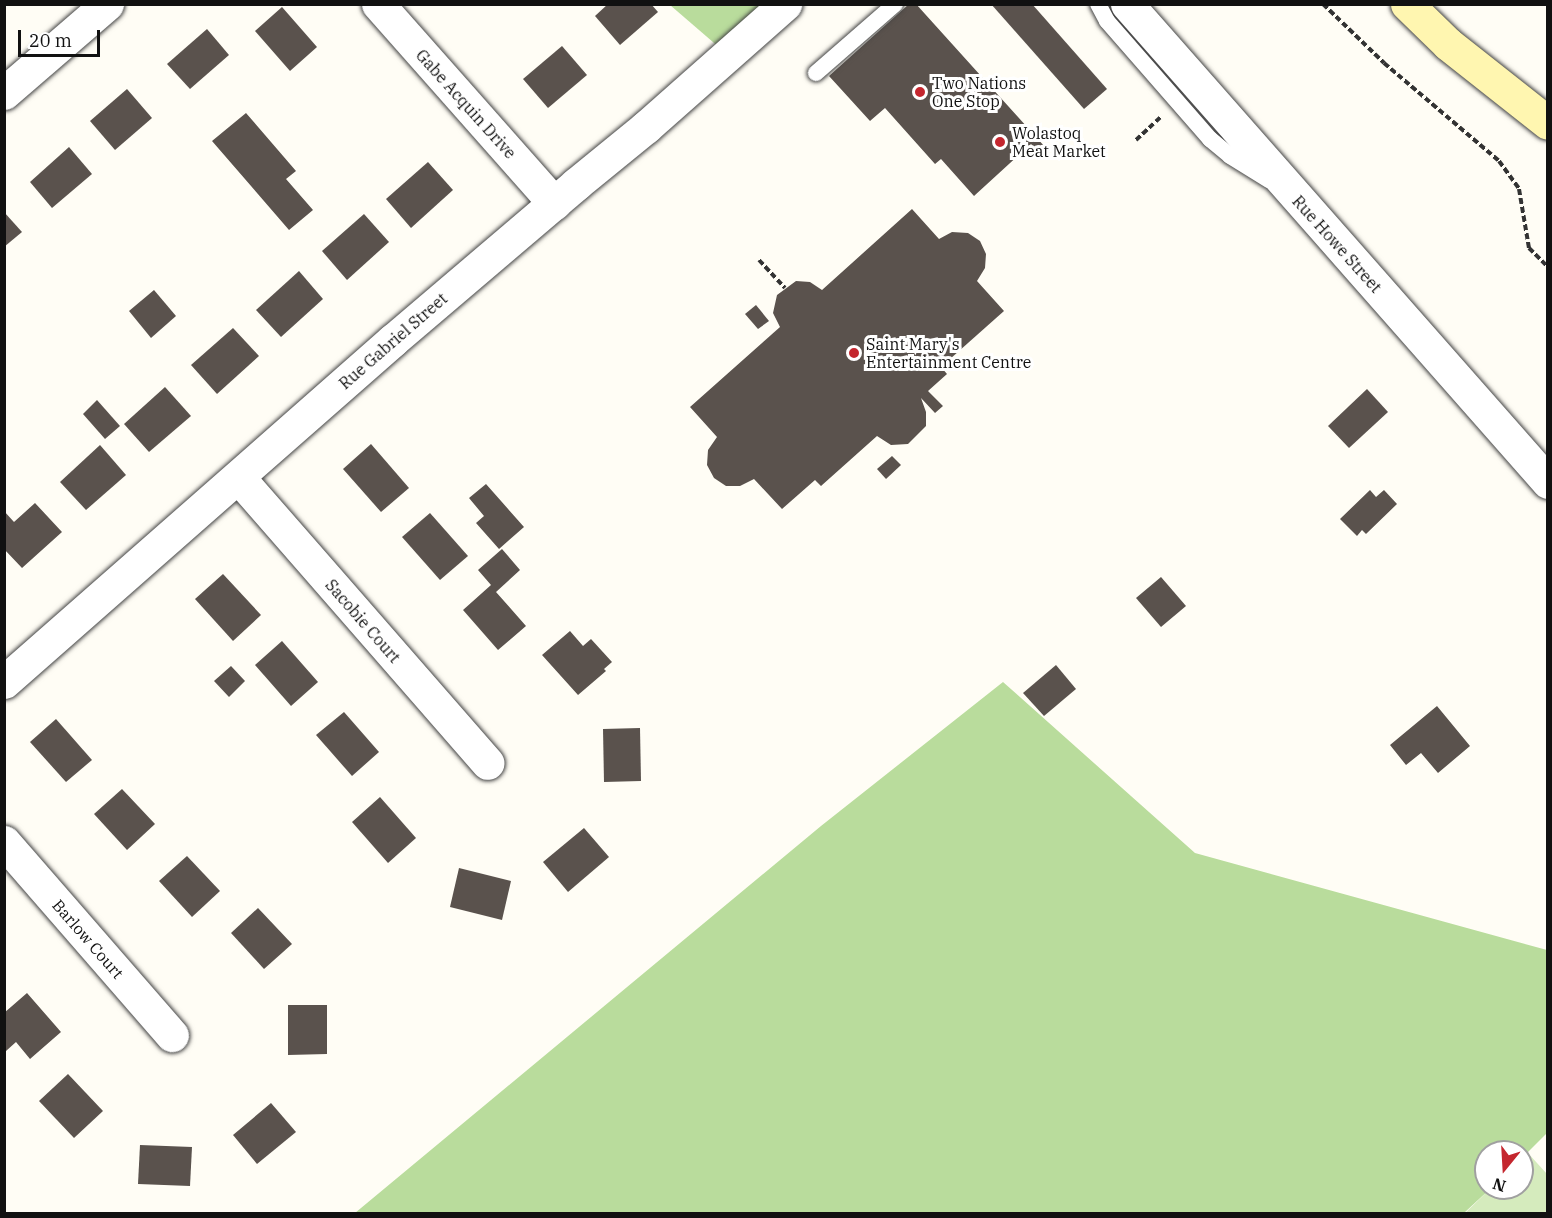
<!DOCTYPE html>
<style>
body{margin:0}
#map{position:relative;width:1552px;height:1218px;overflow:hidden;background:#fffdf5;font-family:"IBM Plex Serif",serif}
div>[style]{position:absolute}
.green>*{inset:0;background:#d5ebbd}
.forest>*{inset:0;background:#b9dc9c}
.building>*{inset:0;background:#5a524d}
.path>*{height:4px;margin-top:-2px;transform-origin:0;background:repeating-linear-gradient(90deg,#333 0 6px,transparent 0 9px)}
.roads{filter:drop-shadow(0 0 2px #444) drop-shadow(0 0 2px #444)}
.lane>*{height:16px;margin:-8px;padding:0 8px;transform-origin:8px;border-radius:8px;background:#fff}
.street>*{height:33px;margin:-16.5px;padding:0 16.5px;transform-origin:16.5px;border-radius:16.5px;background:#fff}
.secondary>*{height:33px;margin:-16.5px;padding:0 16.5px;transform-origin:16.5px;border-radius:16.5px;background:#fff6b0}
.dots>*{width:16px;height:16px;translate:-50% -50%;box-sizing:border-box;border:3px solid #fff;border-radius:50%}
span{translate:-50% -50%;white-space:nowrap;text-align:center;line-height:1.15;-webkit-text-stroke:6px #fff;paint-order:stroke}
.poi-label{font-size:16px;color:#111}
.left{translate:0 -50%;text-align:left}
.street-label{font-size:16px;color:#111}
.frame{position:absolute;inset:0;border:6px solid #111;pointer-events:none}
.north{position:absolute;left:1474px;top:1140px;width:60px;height:60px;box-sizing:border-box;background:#fff;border:2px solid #a0a0a0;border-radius:50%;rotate:198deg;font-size:16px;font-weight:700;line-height:24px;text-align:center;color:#111}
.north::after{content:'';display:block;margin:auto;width:21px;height:27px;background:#c4262e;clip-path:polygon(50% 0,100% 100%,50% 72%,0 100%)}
.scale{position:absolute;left:18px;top:30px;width:82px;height:27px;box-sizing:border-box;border:3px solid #111;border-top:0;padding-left:8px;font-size:18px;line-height:21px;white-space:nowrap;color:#111;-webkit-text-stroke:4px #fff;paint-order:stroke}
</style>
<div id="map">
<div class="green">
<i style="clip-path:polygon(1527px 1152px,1547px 1174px,1547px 1213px,1464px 1214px,1491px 1188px,1522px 1188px,1522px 1158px)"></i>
</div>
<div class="forest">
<i style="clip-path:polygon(670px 5px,785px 5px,728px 55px)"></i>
<i style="clip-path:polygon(1003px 682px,1195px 853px,1547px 950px,1547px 1133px,1522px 1158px,1522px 1152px,1486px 1152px,1486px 1188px,1491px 1188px,1464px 1213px,355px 1213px,821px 826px)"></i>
</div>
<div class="building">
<i style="clip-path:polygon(608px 4px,651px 4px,658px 12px,620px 45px,595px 16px)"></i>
<i style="clip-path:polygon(909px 4px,916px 4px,1045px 147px,1039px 152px,1031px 144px,974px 196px,941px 159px,935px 164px,885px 108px,870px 121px,829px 76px)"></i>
<i style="clip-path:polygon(991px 4px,1032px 4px,1107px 89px,1084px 109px)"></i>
<i style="clip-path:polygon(282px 7px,317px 47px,290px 71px,255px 31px)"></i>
<i style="clip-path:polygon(207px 29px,229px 55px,190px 89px,167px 64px)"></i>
<i style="clip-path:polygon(562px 46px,587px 75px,548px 108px,523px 79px)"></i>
<i style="clip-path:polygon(127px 89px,152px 118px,115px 150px,90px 121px)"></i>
<i style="clip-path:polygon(246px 113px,296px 171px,286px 179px,313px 210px,289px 230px,212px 141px)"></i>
<i style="clip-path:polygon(69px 147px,92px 174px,52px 208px,30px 182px)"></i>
<i style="clip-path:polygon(428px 162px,453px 190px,411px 228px,386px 199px)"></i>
<i style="clip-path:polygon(912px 209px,939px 239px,952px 232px,968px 233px,980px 241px,986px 254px,985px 268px,977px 281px,1004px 311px,941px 367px,947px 374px,928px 391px,943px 406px,935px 413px,921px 398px,926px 412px,926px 426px,908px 444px,891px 445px,877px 436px,821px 486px,815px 480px,782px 509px,754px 479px,740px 486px,726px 486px,714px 478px,707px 465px,708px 450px,717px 437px,690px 407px,780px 327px,773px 313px,777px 295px,796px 281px,810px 282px,822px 290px)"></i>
<i style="clip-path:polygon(4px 212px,22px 232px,4px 247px)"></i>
<i style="clip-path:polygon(364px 214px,389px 242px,347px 280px,322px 251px)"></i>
<i style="clip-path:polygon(299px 271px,323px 299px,281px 337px,256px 310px)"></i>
<i style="clip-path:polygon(154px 290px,176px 316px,151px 338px,129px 311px)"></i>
<i style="clip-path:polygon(756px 305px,769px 321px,758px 329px,745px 314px)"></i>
<i style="clip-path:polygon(233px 328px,259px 356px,217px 394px,191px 365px)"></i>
<i style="clip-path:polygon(165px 387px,191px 416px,149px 452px,124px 424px)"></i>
<i style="clip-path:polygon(1367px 389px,1388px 412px,1349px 448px,1328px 426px)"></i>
<i style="clip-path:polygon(97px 400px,120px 426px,105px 439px,83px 414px)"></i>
<i style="clip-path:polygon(371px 444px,409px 488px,381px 512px,343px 469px)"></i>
<i style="clip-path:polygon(100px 445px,126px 475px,86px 510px,60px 482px)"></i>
<i style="clip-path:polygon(892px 456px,901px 465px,886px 479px,877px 469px)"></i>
<i style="clip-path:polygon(486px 484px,524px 527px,499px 549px,476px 523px,484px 516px,469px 498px)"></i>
<i style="clip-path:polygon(1370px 490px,1376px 497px,1384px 490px,1397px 504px,1366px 534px,1362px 530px,1357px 536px,1340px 519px)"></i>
<i style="clip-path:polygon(35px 503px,62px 532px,22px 568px,4px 549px,4px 511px,14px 522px)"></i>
<i style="clip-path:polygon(430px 513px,468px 556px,440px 580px,402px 537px)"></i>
<i style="clip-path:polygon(502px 549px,520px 570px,496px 592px,526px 626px,498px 650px,463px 610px,491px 585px,478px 570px)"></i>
<i style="clip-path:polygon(223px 574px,261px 615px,233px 641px,195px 599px)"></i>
<i style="clip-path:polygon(1161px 577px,1186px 606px,1161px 627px,1136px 598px)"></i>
<i style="clip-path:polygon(570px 631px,583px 646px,591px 639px,612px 662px,604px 669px,606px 671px,578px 695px,542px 655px)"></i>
<i style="clip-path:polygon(282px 641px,318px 682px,291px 706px,255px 665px)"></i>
<i style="clip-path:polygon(1056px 665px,1076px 689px,1044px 716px,1023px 693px)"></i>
<i style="clip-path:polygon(231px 666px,245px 681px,229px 697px,214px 681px)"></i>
<i style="clip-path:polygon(1437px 706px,1470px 746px,1438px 773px,1421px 753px,1406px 765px,1390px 745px)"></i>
<i style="clip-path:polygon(344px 712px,379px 752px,352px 776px,316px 735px)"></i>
<i style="clip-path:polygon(56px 719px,92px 760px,66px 782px,30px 742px)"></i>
<i style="clip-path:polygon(640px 728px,641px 781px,604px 782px,603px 729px)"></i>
<i style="clip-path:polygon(122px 789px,155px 824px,127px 850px,94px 814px)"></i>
<i style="clip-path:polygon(380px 797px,416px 838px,388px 863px,352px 822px)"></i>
<i style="clip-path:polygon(584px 828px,609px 857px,568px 892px,543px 862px)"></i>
<i style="clip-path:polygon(187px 856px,220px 891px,192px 917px,159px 881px)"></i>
<i style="clip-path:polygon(459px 868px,511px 881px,502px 920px,450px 907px)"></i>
<i style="clip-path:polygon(258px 908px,292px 944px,264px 969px,231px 933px)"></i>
<i style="clip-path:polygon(27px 993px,61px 1032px,30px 1059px,16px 1042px,6px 1051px,4px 1049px,4px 1013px)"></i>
<i style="clip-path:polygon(288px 1005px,327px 1005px,327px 1054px,288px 1055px)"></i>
<i style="clip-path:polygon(68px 1074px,103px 1111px,74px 1138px,39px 1101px)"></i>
<i style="clip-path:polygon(271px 1103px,296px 1132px,257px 1164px,233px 1135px)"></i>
<i style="clip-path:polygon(140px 1145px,192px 1147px,190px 1186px,138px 1184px)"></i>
</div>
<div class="path">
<i style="left:1323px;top:4px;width:85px;rotate:44deg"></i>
<i style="left:1384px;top:63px;width:151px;rotate:40.4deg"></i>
<i style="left:1499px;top:161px;width:34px;rotate:54deg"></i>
<i style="left:1519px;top:189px;width:60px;rotate:80.4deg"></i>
<i style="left:1529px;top:248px;width:27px;rotate:45deg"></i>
<i style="left:1136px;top:140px;width:35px;rotate:-43deg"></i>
<i style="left:759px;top:260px;width:38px;rotate:47deg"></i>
</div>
<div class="roads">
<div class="lane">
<i style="left:1098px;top:4px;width:19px;rotate:62deg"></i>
<i style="left:1107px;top:21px;width:157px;rotate:48.9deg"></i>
<i style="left:1210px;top:139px;width:26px;rotate:40deg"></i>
<i style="left:1230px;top:156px;width:46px;rotate:31.6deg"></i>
<i style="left:816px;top:73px;width:105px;rotate:-41.1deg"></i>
</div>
<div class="street">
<i style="left:378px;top:4px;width:266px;rotate:48.5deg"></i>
<i style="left:1127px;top:4px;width:637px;rotate:48.63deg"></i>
<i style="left:4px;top:93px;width:136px;rotate:-40.8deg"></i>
<i style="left:239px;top:478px;width:378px;rotate:48.9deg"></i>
<i style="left:4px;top:682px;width:518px;rotate:-41.32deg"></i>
<i style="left:393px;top:340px;width:240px;rotate:-40.4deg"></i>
<i style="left:576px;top:184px;width:90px;rotate:-39.2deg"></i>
<i style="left:646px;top:127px;width:186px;rotate:-41.5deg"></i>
<i style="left:4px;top:842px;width:256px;rotate:49deg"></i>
</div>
<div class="secondary">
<i style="left:1407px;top:4px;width:57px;rotate:44.3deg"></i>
<i style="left:1448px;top:44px;width:127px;rotate:38.3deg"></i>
</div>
</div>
<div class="dots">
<i style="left:920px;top:92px;background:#c4262e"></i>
<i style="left:1000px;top:142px;background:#c4262e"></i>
<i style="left:854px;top:353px;background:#c4262e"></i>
</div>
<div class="poi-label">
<span class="left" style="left:932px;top:92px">Two Nations<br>One Stop</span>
<span class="left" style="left:1012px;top:142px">Wolastoq<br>Meat Market</span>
<span class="left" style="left:866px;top:353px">Saint Mary's<br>Entertainment Centre</span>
</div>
<div class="street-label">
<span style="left:466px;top:104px;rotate:48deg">Gabe Acquin Drive</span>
<span style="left:1337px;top:244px;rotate:48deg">Rue Howe Street</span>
<span style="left:393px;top:341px;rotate:-41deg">Rue Gabriel Street</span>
<span style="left:363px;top:621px;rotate:49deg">Sacobie Court</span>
<span style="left:88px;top:939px;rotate:49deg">Barlow Court</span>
</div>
<div class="frame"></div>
<div class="north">N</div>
<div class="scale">20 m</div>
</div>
